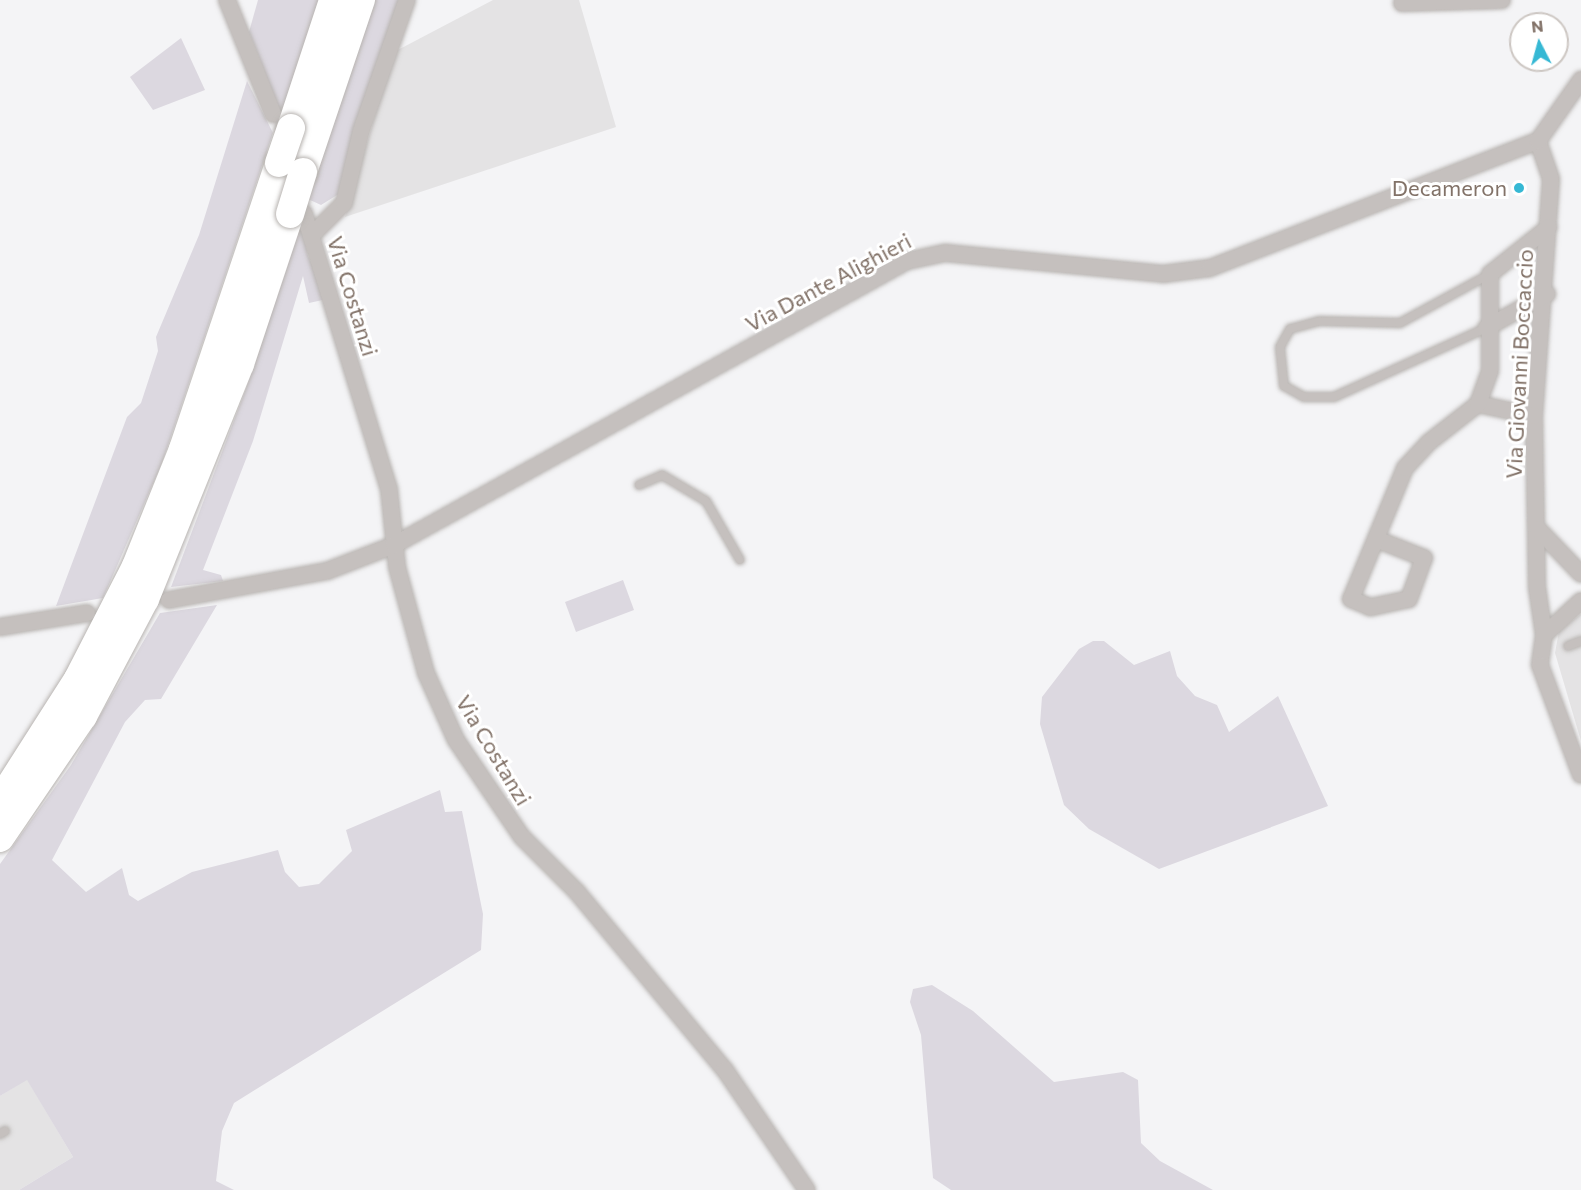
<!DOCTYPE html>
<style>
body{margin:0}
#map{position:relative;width:1581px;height:1190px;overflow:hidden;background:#f4f4f6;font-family:Commissioner,sans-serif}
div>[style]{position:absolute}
.built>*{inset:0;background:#e4e3e4}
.green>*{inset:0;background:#dcd8e0}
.roads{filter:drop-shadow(0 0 2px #b8b4b1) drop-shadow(0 0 2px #b8b4b1)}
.service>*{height:8px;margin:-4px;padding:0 4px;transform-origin:4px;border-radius:4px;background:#c5c0be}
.minor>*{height:16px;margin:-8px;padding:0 8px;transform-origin:8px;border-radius:8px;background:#c5c0be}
.trunk>*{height:28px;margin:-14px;padding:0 14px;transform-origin:14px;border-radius:14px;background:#fff}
.bridges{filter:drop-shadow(0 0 2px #b8b4b1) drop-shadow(0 0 2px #b8b4b1)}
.trunk-bridge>*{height:28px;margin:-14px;padding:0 14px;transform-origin:14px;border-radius:14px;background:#fff}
.dots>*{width:16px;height:16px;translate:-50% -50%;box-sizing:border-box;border:3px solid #fff;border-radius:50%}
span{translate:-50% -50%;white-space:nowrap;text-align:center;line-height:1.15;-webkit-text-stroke:6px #fff;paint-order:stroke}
.poi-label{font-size:22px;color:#827268}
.right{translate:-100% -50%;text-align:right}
.street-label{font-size:22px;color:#827268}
.north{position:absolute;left:1509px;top:12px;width:60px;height:60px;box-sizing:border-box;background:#fff;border:2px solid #cdc7c3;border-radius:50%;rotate:354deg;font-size:16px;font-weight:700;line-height:24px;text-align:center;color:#827268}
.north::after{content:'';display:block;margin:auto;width:21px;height:27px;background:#36b8d4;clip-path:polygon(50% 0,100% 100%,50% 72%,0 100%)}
</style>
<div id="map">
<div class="built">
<i style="clip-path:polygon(493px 0,579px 0,616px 127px,345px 217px,394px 52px)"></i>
<i style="clip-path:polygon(1581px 614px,1581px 741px,1555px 653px,1559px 631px)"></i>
<i style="clip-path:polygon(27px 1079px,73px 1157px,19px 1190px,0 1190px,0 1096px)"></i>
</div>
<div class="green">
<i style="clip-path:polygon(258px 0,319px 0,281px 113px,249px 32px)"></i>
<i style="clip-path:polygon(374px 0,404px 0,342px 192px,321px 205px,308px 199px)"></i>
<i style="clip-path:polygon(181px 38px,205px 90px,153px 110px,130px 77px)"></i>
<i style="clip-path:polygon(247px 81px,273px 133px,162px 463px,103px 598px,56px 606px,127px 417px,141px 403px,158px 351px,156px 337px,199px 235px)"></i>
<i style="clip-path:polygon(301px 220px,308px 256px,327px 299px,309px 303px,303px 276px,253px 441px,203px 570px,221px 575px,223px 581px,171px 587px,247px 386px)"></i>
<i style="clip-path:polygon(623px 580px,634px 610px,576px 632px,565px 602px)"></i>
<i style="clip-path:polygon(217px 605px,161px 699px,145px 700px,125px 722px,52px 860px,86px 892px,122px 868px,129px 895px,138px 901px,192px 872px,278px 850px,285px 872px,299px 887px,319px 884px,352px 851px,346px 830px,440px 790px,445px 812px,462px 811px,483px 914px,481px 950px,234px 1103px,222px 1131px,216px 1181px,234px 1190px,19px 1190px,73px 1157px,27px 1080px,0 1096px,0 864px,71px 765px,160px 613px)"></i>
<i style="clip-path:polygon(1093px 641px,1104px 641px,1134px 665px,1170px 651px,1177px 676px,1195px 696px,1217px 705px,1229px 732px,1278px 696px,1328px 806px,1159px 869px,1089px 829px,1064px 805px,1040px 724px,1042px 697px,1079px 649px)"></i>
<i style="clip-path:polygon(932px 985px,973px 1011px,1054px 1082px,1123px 1072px,1138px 1080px,1141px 1143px,1160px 1161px,1213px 1190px,951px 1190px,933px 1178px,921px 1035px,910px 1002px,913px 989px)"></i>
</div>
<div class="roads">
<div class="service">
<i style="left:1486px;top:328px;width:167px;rotate:155.6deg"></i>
<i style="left:1334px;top:397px;width:30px;rotate:180deg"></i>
<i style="left:1304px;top:397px;width:23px;rotate:-151deg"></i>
<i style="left:1284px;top:386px;width:39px;rotate:-96deg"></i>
<i style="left:1280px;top:347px;width:21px;rotate:-61deg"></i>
<i style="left:1290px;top:329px;width:30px;rotate:-15deg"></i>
<i style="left:1319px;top:321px;width:81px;rotate:1.4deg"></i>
<i style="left:1400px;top:323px;width:102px;rotate:-28.6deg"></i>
<i style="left:639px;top:485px;width:25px;rotate:-23deg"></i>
<i style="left:662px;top:475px;width:51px;rotate:30.6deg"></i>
<i style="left:706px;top:501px;width:68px;rotate:60deg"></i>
<i style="left:1568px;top:646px;width:14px;rotate:-21deg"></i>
<i style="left:0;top:1134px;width:6px;rotate:-31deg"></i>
</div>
<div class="minor">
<i style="left:227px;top:0;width:123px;rotate:68deg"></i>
<i style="left:1402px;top:3px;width:100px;rotate:-1.7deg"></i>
<i style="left:1538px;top:141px;width:40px;rotate:71.1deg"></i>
<i style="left:1551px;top:179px;width:238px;rotate:94.1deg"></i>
<i style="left:1534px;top:416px;width:171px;rotate:89deg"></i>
<i style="left:1537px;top:587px;width:49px;rotate:81.7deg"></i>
<i style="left:304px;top:213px;width:289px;rotate:72.9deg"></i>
<i style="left:389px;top:489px;width:78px;rotate:84.1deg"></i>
<i style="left:397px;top:567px;width:110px;rotate:74.7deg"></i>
<i style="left:426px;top:673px;width:73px;rotate:65.9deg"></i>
<i style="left:456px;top:740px;width:117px;rotate:55.8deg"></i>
<i style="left:522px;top:837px;width:78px;rotate:45deg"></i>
<i style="left:577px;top:892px;width:231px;rotate:50.3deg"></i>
<i style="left:725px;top:1070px;width:145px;rotate:55.7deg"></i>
<i style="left:311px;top:236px;width:47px;rotate:-45deg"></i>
<i style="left:344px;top:203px;width:74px;rotate:-76.7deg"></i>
<i style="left:361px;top:131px;width:139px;rotate:-70.7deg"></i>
<i style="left:1486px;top:328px;width:70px;rotate:-29.1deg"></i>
<i style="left:1478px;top:404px;width:57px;rotate:12.1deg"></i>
<i style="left:1538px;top:529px;width:62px;rotate:46.3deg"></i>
<i style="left:1376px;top:539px;width:52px;rotate:21.6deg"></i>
<i style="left:1424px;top:558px;width:44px;rotate:110.1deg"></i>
<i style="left:1409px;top:599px;width:40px;rotate:168deg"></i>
<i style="left:1370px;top:607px;width:21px;rotate:-157deg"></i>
<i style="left:1351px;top:599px;width:142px;rotate:-67.6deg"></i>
<i style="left:1405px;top:468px;width:34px;rotate:-47deg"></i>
<i style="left:1428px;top:443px;width:63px;rotate:-38deg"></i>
<i style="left:1478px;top:404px;width:35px;rotate:-70deg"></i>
<i style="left:1490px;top:371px;width:97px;rotate:-90deg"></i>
<i style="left:1490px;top:274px;width:75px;rotate:-38.5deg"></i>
<i style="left:169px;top:600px;width:161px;rotate:-10.4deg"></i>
<i style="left:327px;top:571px;width:72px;rotate:-21.2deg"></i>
<i style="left:394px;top:545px;width:586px;rotate:-28.97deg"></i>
<i style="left:907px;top:261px;width:40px;rotate:-12deg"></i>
<i style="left:946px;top:253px;width:218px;rotate:5.5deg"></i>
<i style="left:1163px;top:274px;width:47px;rotate:-7.3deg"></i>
<i style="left:1210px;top:268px;width:352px;rotate:-21.2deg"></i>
<i style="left:1538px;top:141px;width:75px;rotate:-54.8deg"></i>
<i style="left:1581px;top:601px;width:50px;rotate:137.4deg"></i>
<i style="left:1544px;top:635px;width:30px;rotate:98deg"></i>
<i style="left:1540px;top:665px;width:117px;rotate:69.6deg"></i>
<i style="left:0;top:627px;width:88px;rotate:-9.1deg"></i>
</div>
<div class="trunk">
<i style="left:291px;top:128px;width:135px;rotate:-71.8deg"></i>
<i style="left:303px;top:172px;width:182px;rotate:-71.4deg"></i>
<i style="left:0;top:801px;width:145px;rotate:-57.4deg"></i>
<i style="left:78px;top:679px;width:127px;rotate:-62.8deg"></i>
<i style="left:136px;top:566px;width:126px;rotate:-68.1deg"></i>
<i style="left:183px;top:449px;width:302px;rotate:-71.4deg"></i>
<i style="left:0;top:838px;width:148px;rotate:-55.8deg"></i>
<i style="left:83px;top:716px;width:132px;rotate:-62.1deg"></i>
<i style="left:145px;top:599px;width:253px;rotate:-68deg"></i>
<i style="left:240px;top:364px;width:158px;rotate:-71.6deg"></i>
</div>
</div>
<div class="bridges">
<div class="trunk-bridge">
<i style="left:279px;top:163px;width:37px;rotate:-71deg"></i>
<i style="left:290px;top:214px;width:44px;rotate:-72.8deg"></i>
</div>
</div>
<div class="dots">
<i style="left:1519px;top:188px;background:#36b8d4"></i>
</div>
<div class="poi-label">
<span class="right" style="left:1507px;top:188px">Decameron</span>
</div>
<div class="street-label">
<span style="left:828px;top:282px;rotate:-28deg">Via Dante Alighieri</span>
<span style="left:353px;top:296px;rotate:73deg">Via Costanzi</span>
<span style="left:1519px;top:364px;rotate:-87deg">Via Giovanni Boccaccio</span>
<span style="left:494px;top:750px;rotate:59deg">Via Costanzi</span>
</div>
<div class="north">N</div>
</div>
